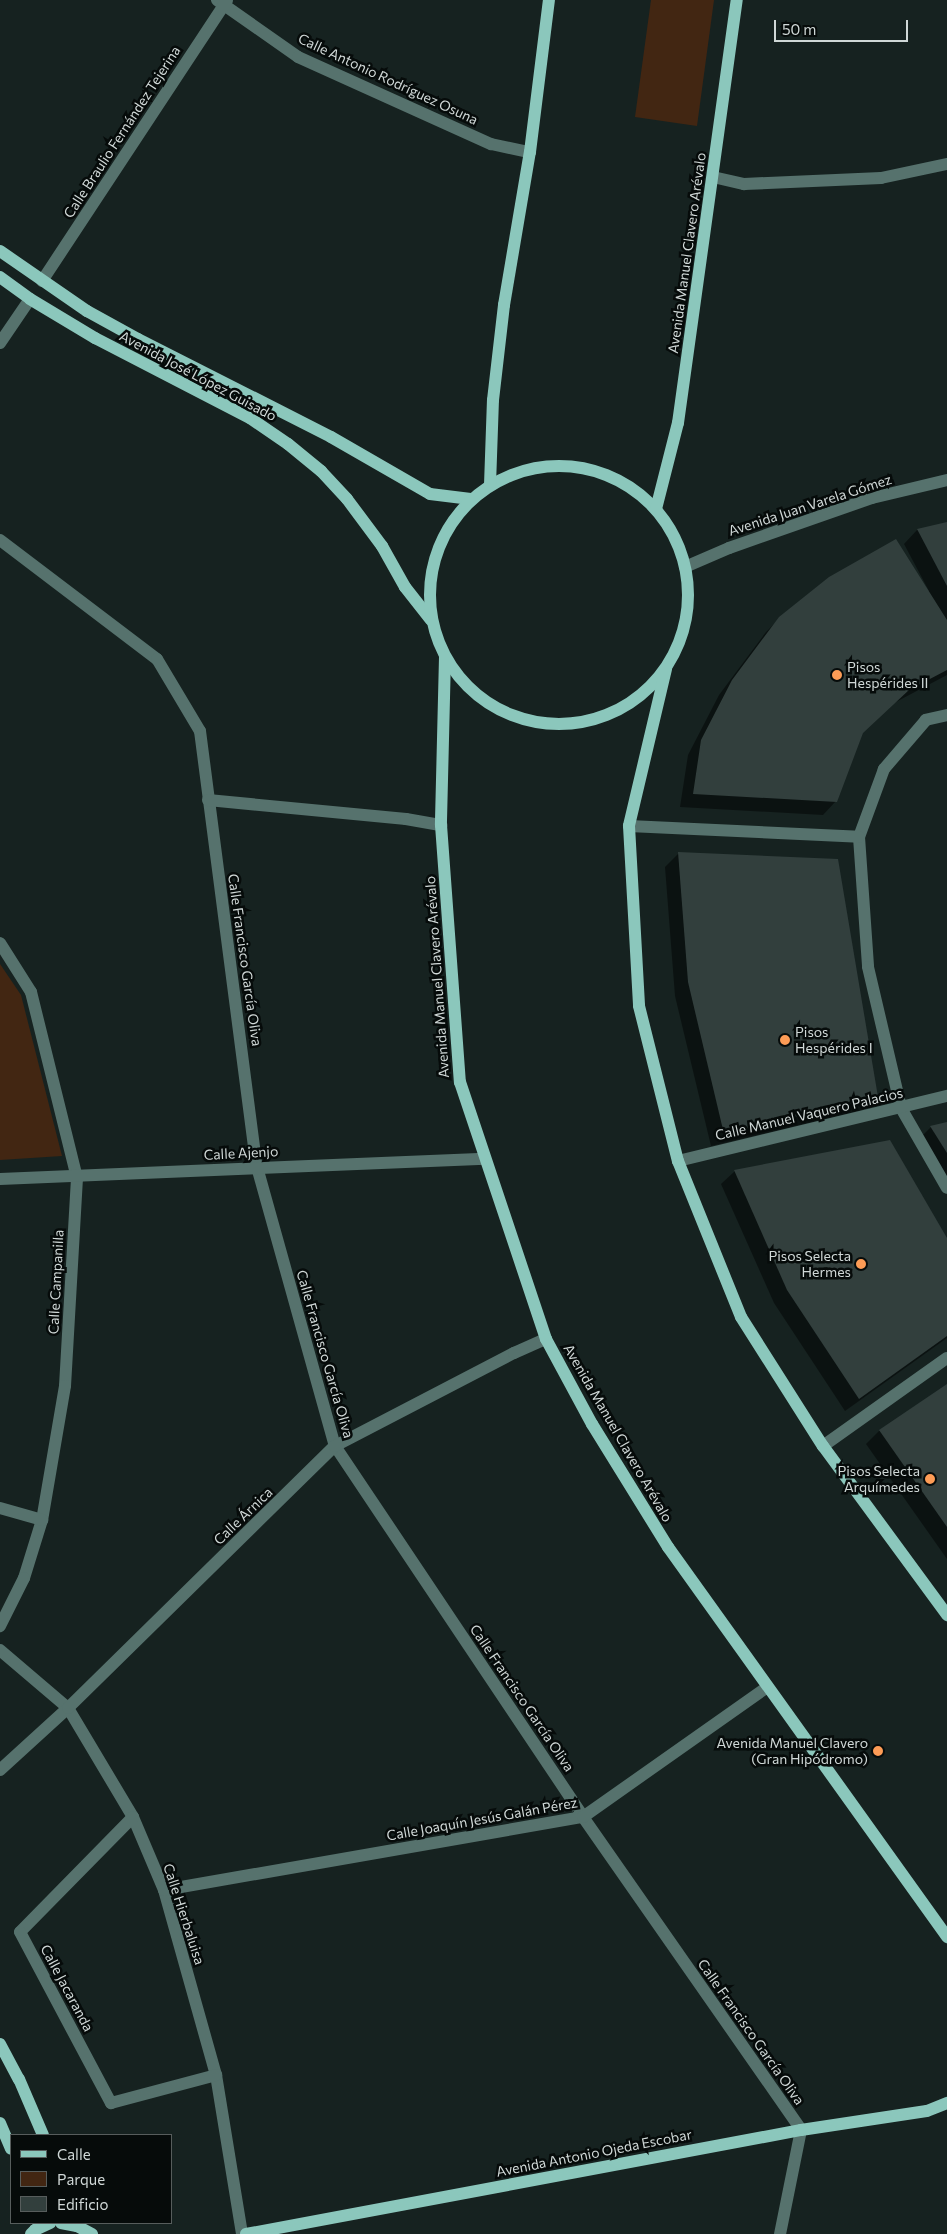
<!DOCTYPE html>
<meta charset="utf-8">
<style>
body{margin:0}
#map{position:relative;width:947px;height:2234px;overflow:hidden;background:#162220;font-family:Commissioner,sans-serif}
div>[style]{position:absolute}
.green>*{inset:0;background:#422612}
.shadow>*{inset:0;background:#0007}
.building>*{inset:0;background:#323f3d}
.minor>*{height:12px;margin:-6px;padding:0 6px;transform-origin:6px;border-radius:6px;background:#56726d}
.major>*{height:12px;margin:-6px;padding:0 6px;transform-origin:6px;border-radius:6px;background:#8bc7bc}
.major>.ring{margin:-6px;padding:0;box-sizing:content-box;background:none;border:12px solid #8bc7bc;border-radius:50%}
.dots>*{width:14px;height:14px;translate:-50% -50%;box-sizing:border-box;border:2px solid #060b0a;border-radius:50%}
span{translate:-50% -50%;white-space:nowrap;text-align:center;line-height:1.15;-webkit-text-stroke:5px #060b0a;paint-order:stroke}
.street-label{font-size:14px;color:#d0d8d7}
.poi-label{font-size:14px;color:#d0d8d7}
.left{translate:0 -50%;text-align:left}
.right{translate:-100% -50%;text-align:right}
.legend{position:absolute;left:10px;top:2134px;width:162px;height:90px;box-sizing:border-box;background:#060b0a;border:1px solid #575d5c;margin:0;padding:6px 9px;list-style:none;font-size:15px;color:#d0d8d7}
.legend li{display:flex;align-items:center;gap:10px;height:25px}
.legend b{width:25px;border:1px solid #575d5c}
.scale{position:absolute;left:774px;top:20px;width:134px;height:22px;box-sizing:border-box;border:2px solid #d0d8d7;border-top:0;padding-left:6px;font-size:15px;line-height:18px;white-space:nowrap;color:#d0d8d7;-webkit-text-stroke:4px #060b0a;paint-order:stroke}
</style>
<div id="map">
<div class="green">
<i style="clip-path:polygon(651px 0,714px 0,697px 126px,635px 117px)"></i>
<i style="clip-path:polygon(0 964px,21px 995px,62px 1156px,0 1160px)"></i>
</div>
<div class="shadow">
<i style="clip-path:polygon(947px 524px,947px 675px,894px 703px,861px 734px,836px 801px,823px 815px,680px 807px,688px 755px,719px 695px,766px 632px,780px 618px,929px 591px,904px 544px,917px 530px)"></i>
<i style="clip-path:polygon(679px 853px,877px 1097px,863px 1110px,711px 1146px,675px 996px,665px 867px)"></i>
<i style="clip-path:polygon(947px 1123px,947px 1188px,918px 1140px,931px 1127px)"></i>
<i style="clip-path:polygon(735px 1171px,947px 1241px,947px 1338px,845px 1411px,774px 1303px,721px 1184px)"></i>
<i style="clip-path:polygon(947px 1386px,947px 1559px,866px 1444px,879px 1431px)"></i>
</div>
<div class="building">
<i style="clip-path:polygon(947px 522px,947px 586px,917px 529px)"></i>
<i style="clip-path:polygon(896px 539px,947px 620px,947px 670px,909px 690px,863px 733px,837px 802px,693px 794px,701px 740px,732px 680px,779px 617px,829px 577px)"></i>
<i style="clip-path:polygon(678px 852px,838px 859px,878px 1097px,724px 1134px,688px 982px)"></i>
<i style="clip-path:polygon(947px 1122px,947px 1153px,930px 1126px)"></i>
<i style="clip-path:polygon(890px 1140px,947px 1238px,947px 1336px,859px 1399px,787px 1290px,734px 1170px)"></i>
<i style="clip-path:polygon(947px 1384px,947px 1527px,879px 1430px)"></i>
</div>
<div class="minor">
<i style="left:217px;top:0;width:99px;rotate:35.1deg"></i>
<i style="left:298px;top:57px;width:212px;rotate:24.3deg"></i>
<i style="left:491px;top:144px;width:40px;rotate:12deg"></i>
<i style="left:713px;top:177px;width:32px;rotate:13deg"></i>
<i style="left:744px;top:184px;width:137px;rotate:-2.5deg"></i>
<i style="left:881px;top:178px;width:67px;rotate:-12deg"></i>
<i style="left:42px;top:281px;width:336px;rotate:-56.6deg"></i>
<i style="left:0;top:343px;width:53px;rotate:-55.7deg"></i>
<i style="left:0;top:540px;width:197px;rotate:37.2deg"></i>
<i style="left:157px;top:659px;width:84px;rotate:59.2deg"></i>
<i style="left:200px;top:731px;width:440px;rotate:82.6deg"></i>
<i style="left:257px;top:1167px;width:290px;rotate:74.4deg"></i>
<i style="left:335px;top:1446px;width:446px;rotate:56.2deg"></i>
<i style="left:583px;top:1817px;width:381px;rotate:55.1deg"></i>
<i style="left:801px;top:2130px;width:106px;rotate:101.4deg"></i>
<i style="left:685px;top:567px;width:48px;rotate:-23.4deg"></i>
<i style="left:729px;top:548px;width:151px;rotate:-19.3deg"></i>
<i style="left:872px;top:498px;width:77px;rotate:-13.5deg"></i>
<i style="left:947px;top:715px;width:22px;rotate:167deg"></i>
<i style="left:926px;top:720px;width:65px;rotate:130.6deg"></i>
<i style="left:884px;top:769px;width:72px;rotate:110.2deg"></i>
<i style="left:859px;top:837px;width:130px;rotate:86deg"></i>
<i style="left:868px;top:967px;width:145px;rotate:76.8deg"></i>
<i style="left:901px;top:1108px;width:92px;rotate:60.1deg"></i>
<i style="left:208px;top:800px;width:199px;rotate:5.5deg"></i>
<i style="left:406px;top:819px;width:36px;rotate:10deg"></i>
<i style="left:629px;top:826px;width:230px;rotate:2.7deg"></i>
<i style="left:0;top:943px;width:58px;rotate:57.7deg"></i>
<i style="left:31px;top:992px;width:192px;rotate:76.1deg"></i>
<i style="left:77px;top:1178px;width:208px;rotate:93.3deg"></i>
<i style="left:65px;top:1386px;width:136px;rotate:99.7deg"></i>
<i style="left:42px;top:1520px;width:61px;rotate:107.2deg"></i>
<i style="left:24px;top:1578px;width:54px;rotate:116.6deg"></i>
<i style="left:678px;top:1161px;width:277px;rotate:-13.6deg"></i>
<i style="left:0;top:1179px;width:485px;rotate:-2.4deg"></i>
<i style="left:823px;top:1446px;width:152px;rotate:-35.4deg"></i>
<i style="left:0;top:1508px;width:44px;rotate:15.9deg"></i>
<i style="left:0;top:1650px;width:89px;rotate:40.5deg"></i>
<i style="left:68px;top:1708px;width:127px;rotate:59.2deg"></i>
<i style="left:133px;top:1817px;width:79px;rotate:67deg"></i>
<i style="left:164px;top:1890px;width:192px;rotate:74.3deg"></i>
<i style="left:216px;top:2075px;width:161px;rotate:80.7deg"></i>
<i style="left:0;top:1770px;width:92px;rotate:-42.4deg"></i>
<i style="left:68px;top:1708px;width:374px;rotate:-44.5deg"></i>
<i style="left:335px;top:1446px;width:202px;rotate:-27.5deg"></i>
<i style="left:514px;top:1353px;width:35px;rotate:-24deg"></i>
<i style="left:133px;top:1817px;width:161px;rotate:134.5deg"></i>
<i style="left:20px;top:1932px;width:194px;rotate:62deg"></i>
<i style="left:111px;top:2103px;width:109px;rotate:-14.9deg"></i>
<i style="left:164px;top:1890px;width:425px;rotate:-9.9deg"></i>
<i style="left:583px;top:1817px;width:225px;rotate:-35.2deg"></i>
</div>
<div class="major">
<i style="left:0;top:251px;width:106px;rotate:34.6deg"></i>
<i style="left:87px;top:311px;width:58px;rotate:28.8deg"></i>
<i style="left:138px;top:339px;width:216px;rotate:26.9deg"></i>
<i style="left:331px;top:437px;width:114px;rotate:29.9deg"></i>
<i style="left:430px;top:494px;width:41px;rotate:7deg"></i>
<i style="left:0;top:277px;width:37px;rotate:36deg"></i>
<i style="left:30px;top:299px;width:76px;rotate:31deg"></i>
<i style="left:95px;top:338px;width:174px;rotate:27.3deg"></i>
<i style="left:250px;top:418px;width:46px;rotate:34.4deg"></i>
<i style="left:288px;top:444px;width:43px;rotate:39.3deg"></i>
<i style="left:321px;top:471px;width:38px;rotate:47deg"></i>
<i style="left:347px;top:499px;width:59px;rotate:53.3deg"></i>
<i style="left:382px;top:546px;width:47px;rotate:60.7deg"></i>
<i style="left:405px;top:587px;width:42px;rotate:51.8deg"></i>
<i class="ring" style="left:430px;top:466px;width:246px;height:246px"></i>
<i style="left:490px;top:485px;width:85px;rotate:-88deg"></i>
<i style="left:493px;top:400px;width:96px;rotate:-83.4deg"></i>
<i style="left:504px;top:305px;width:155px;rotate:-80.4deg"></i>
<i style="left:530px;top:152px;width:153px;rotate:-82.9deg"></i>
<i style="left:656px;top:509px;width:89px;rotate:-75.7deg"></i>
<i style="left:678px;top:423px;width:427px;rotate:-82.1deg"></i>
<i style="left:445px;top:657px;width:168px;rotate:91.4deg"></i>
<i style="left:441px;top:825px;width:258px;rotate:85.8deg"></i>
<i style="left:460px;top:1082px;width:271px;rotate:71.5deg"></i>
<i style="left:546px;top:1339px;width:97px;rotate:61.6deg"></i>
<i style="left:592px;top:1424px;width:145px;rotate:58.3deg"></i>
<i style="left:668px;top:1547px;width:480px;rotate:54.4deg"></i>
<i style="left:666px;top:669px;width:161px;rotate:103.3deg"></i>
<i style="left:629px;top:826px;width:180px;rotate:86.8deg"></i>
<i style="left:639px;top:1006px;width:160px;rotate:75.9deg"></i>
<i style="left:678px;top:1161px;width:168px;rotate:68deg"></i>
<i style="left:741px;top:1317px;width:153px;rotate:57.6deg"></i>
<i style="left:823px;top:1446px;width:210px;rotate:53.7deg"></i>
<i style="left:0;top:2044px;width:40px;rotate:62deg"></i>
<i style="left:19px;top:2079px;width:61px;rotate:66.8deg"></i>
<i style="left:0;top:2123px;width:28px;rotate:67deg"></i>
<i style="left:61px;top:2223px;width:16px;rotate:11deg"></i>
<i style="left:77px;top:2226px;width:17px;rotate:28deg"></i>
<i style="left:31px;top:2234px;width:6px;rotate:-45deg"></i>
<i style="left:35px;top:2230px;width:17px;rotate:-25deg"></i>
<i style="left:246px;top:2234px;width:565px;rotate:-10.61deg"></i>
<i style="left:801px;top:2130px;width:127px;rotate:-8.6deg"></i>
<i style="left:927px;top:2111px;width:22px;rotate:-22deg"></i>
</div>
<div class="dots">
<i style="left:837px;top:675px;background:#fd9c56"></i>
<i style="left:785px;top:1040px;background:#fd9c56"></i>
<i style="left:861px;top:1264px;background:#fd9c56"></i>
<i style="left:930px;top:1479px;background:#fd9c56"></i>
<i style="left:878px;top:1751px;background:#fd9c56"></i>
</div>
<div class="street-label">
<span style="left:388px;top:79px;rotate:25deg">Calle Antonio Rodríguez Osuna</span>
<span style="left:122px;top:132px;rotate:-57deg">Calle Braulio Fernández Tejerina</span>
<span style="left:687px;top:253px;rotate:-82deg">Avenida Manuel Clavero Arévalo</span>
<span style="left:198px;top:376px;rotate:28deg">Avenida José López Guisado</span>
<span style="left:810px;top:505px;rotate:-18deg">Avenida Juan Varela Gómez</span>
<span style="left:245px;top:960px;rotate:82deg">Calle Francisco García Oliva</span>
<span style="left:437px;top:977px;rotate:-94deg">Avenida Manuel Clavero Arévalo</span>
<span style="left:809px;top:1114px;rotate:-13deg">Calle Manuel Vaquero Palacios</span>
<span style="left:241px;top:1153px;rotate:-3deg">Calle Ajenjo</span>
<span style="left:56px;top:1282px;rotate:-87deg">Calle Campanilla</span>
<span style="left:325px;top:1354px;rotate:74deg">Calle Francisco García Oliva</span>
<span style="left:618px;top:1433px;rotate:60deg">Avenida Manuel Clavero Arévalo</span>
<span style="left:243px;top:1516px;rotate:-44deg">Calle Árnica</span>
<span style="left:522px;top:1698px;rotate:56deg">Calle Francisco García Oliva</span>
<span style="left:482px;top:1819px;rotate:-10deg">Calle Joaquín Jesús Galán Pérez</span>
<span style="left:184px;top:1914px;rotate:72deg">Calle Hierbaluisa</span>
<span style="left:67px;top:1988px;rotate:62deg">Calle Jacaranda</span>
<span style="left:751px;top:2032px;rotate:55deg">Calle Francisco García Oliva</span>
<span style="left:594px;top:2153px;rotate:-11deg">Avenida Antonio Ojeda Escobar</span>
</div>
<div class="poi-label">
<span class="left" style="left:847px;top:675px">Pisos<br>Hespérides II</span>
<span class="left" style="left:795px;top:1040px">Pisos<br>Hespérides I</span>
<span class="right" style="left:851px;top:1264px">Pisos Selecta<br>Hermes</span>
<span class="right" style="left:920px;top:1479px">Pisos Selecta<br>Arquímedes</span>
<span class="right" style="left:868px;top:1751px">Avenida Manuel Clavero<br>(Gran Hipódromo)</span>
</div>
<ul class="legend">
<li><b style="height:6px;background:#8bc7bc"></b>Calle</li>
<li><b style="height:14px;background:#422612"></b>Parque</li>
<li><b style="height:14px;background:#323f3d"></b>Edificio</li>
</ul>
<div class="scale">50 m</div>
</div>
